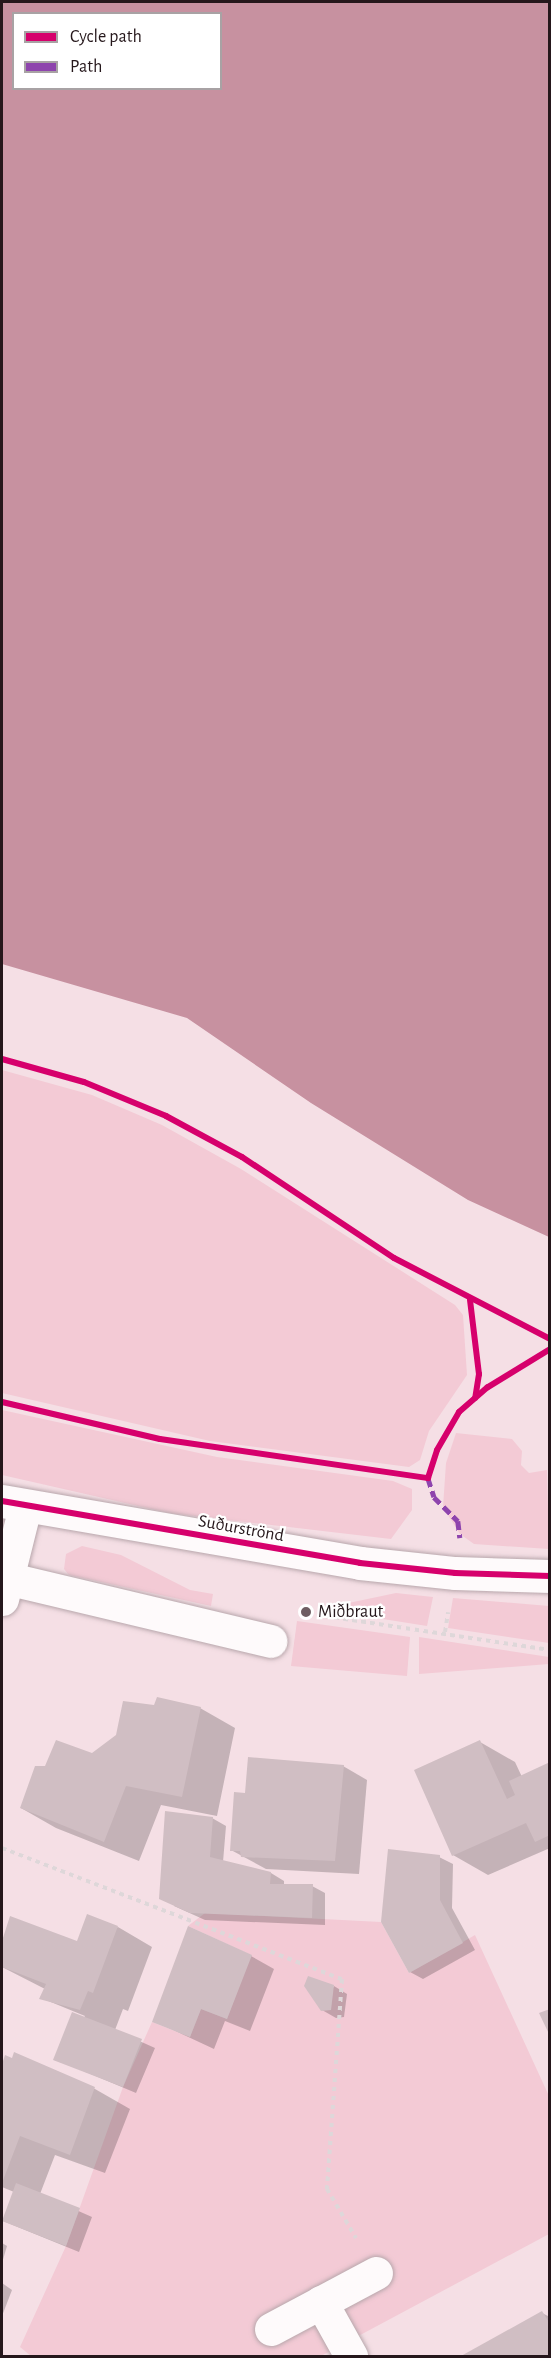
<!DOCTYPE html>
<meta charset="utf-8">
<style>
body{margin:0}
#map{position:relative;width:551px;height:2358px;overflow:hidden;background:#f5dfe5;font-family:"Alegreya Sans",sans-serif}
div>[style]{position:absolute}
.green>*{inset:0;background:#f3cad5}
.water>*{inset:0;background:#c791a0}
.shadow>*{inset:0;background:#0003}
.building>*{inset:0;background:#d0bec3}
.path>*{height:4px;margin-top:-2px;transform-origin:0;background:repeating-linear-gradient(90deg,#ded7d9 0 4.5px,transparent 0 9px)}
.roads{filter:drop-shadow(0 0 2px #b8a7ac) drop-shadow(0 0 2px #b8a7ac)}
.street>*{height:33px;margin:-16.5px;padding:0 16.5px;transform-origin:16.5px;border-radius:16.5px;background:#fefafb}
.secondary>*{height:33px;margin:-16.5px;padding:0 16.5px;transform-origin:16.5px;border-radius:16.5px;background:#fefafb}
.quiet>*{height:4.5px;margin-top:-2.25px;transform-origin:0;background:repeating-linear-gradient(90deg,#8e44ad 0 9px,transparent 0 13.5px)}
.cycleway>*{height:6px;margin:-3px;padding:0 3px;transform-origin:3px;border-radius:3px;background:#d6006c}
.dots>*{width:16px;height:16px;translate:-50% -50%;box-sizing:border-box;border:3px solid #fff;border-radius:50%}
span{translate:-50% -50%;white-space:nowrap;text-align:center;line-height:1.15;-webkit-text-stroke:4.5px #fff;paint-order:stroke}
.street-label{font-size:18px;color:#25171b}
.poi-label{font-size:18px;color:#25171b}
.left{translate:0 -50%;text-align:left}
.frame{position:absolute;inset:0;border:3px solid #25171b;pointer-events:none}
.legend{position:absolute;left:12px;top:12px;width:210px;height:78px;box-sizing:border-box;background:#fff;border:2px solid #a8a2a4;margin:0;padding:8px 10px;list-style:none;font-size:18px;color:#25171b}
.legend li{display:flex;align-items:center;gap:12px;height:30px}
.legend b{width:30px;border:2px solid #a8a2a4}
</style>
<div id="map">
<div class="green">
<i style="clip-path:polygon(2px 1070px,92px 1095px,162px 1125px,241px 1169px,455px 1305px,463px 1315px,467px 1375px,429px 1431px,420px 1460px,409px 1467px,210px 1441px,2px 1393px)"></i>
<i style="clip-path:polygon(2px 1410px,217px 1457px,393px 1481px,412px 1489px,412px 1510px,391px 1539px,169px 1513px,2px 1475px)"></i>
<i style="clip-path:polygon(456px 1433px,512px 1439px,522px 1451px,521px 1465px,529px 1473px,547px 1470px,549px 1549px,474px 1544px,460px 1534px,443px 1507px,446px 1463px)"></i>
<i style="clip-path:polygon(82px 1546px,121px 1555px,190px 1590px,213px 1594px,211px 1606px,69px 1575px,64px 1569px,66px 1554px)"></i>
<i style="clip-path:polygon(396px 1593px,433px 1597px,427px 1626px,320px 1609px)"></i>
<i style="clip-path:polygon(453px 1598px,549px 1606px,549px 1643px,448px 1628px)"></i>
<i style="clip-path:polygon(297px 1621px,410px 1637px,407px 1676px,291px 1666px)"></i>
<i style="clip-path:polygon(419px 1637px,549px 1657px,549px 1664px,419px 1674px)"></i>
<i style="clip-path:polygon(205px 1913px,381px 1922px,409px 1973px,475px 1935px,549px 2096px,549px 2234px,321px 2356px,31px 2356px,20px 2347px,66px 2246px,123px 2087px,152px 2022px,190px 2037px,201px 2009px,227px 2019px,251px 1955px,188px 1926px)"></i>
</div>
<div class="water">
<i style="clip-path:polygon(evenodd,2px 2px,549px 2px,549px 1237px,468px 1200px,311px 1103px,187px 1018px,2px 964px,2px 2px,14px 14px,220px 14px,220px 88px,14px 88px,14px 14px)"></i>
</div>
<div class="shadow">
<i style="clip-path:polygon(155px 1707px,200px 1708px,235px 1728px,217px 1816px,161px 1805px,139px 1861px,56px 1828px,21px 1808px,46px 1767px,92px 1754px)"></i>
<i style="clip-path:polygon(480px 1742px,515px 1762px,522px 1777px,550px 1764px,550px 1848px,488px 1875px,453px 1855px)"></i>
<i style="clip-path:polygon(343px 1766px,367px 1780px,359px 1874px,266px 1869px,231px 1850px,246px 1794px)"></i>
<i style="clip-path:polygon(212px 1818px,226px 1826px,223px 1862px,271px 1873px,284px 1881px,284px 1885px,312px 1886px,325px 1893px,325px 1925px,205px 1920px,174px 1906px)"></i>
<i style="clip-path:polygon(439px 1857px,453px 1864px,452px 1908px,475px 1950px,423px 1979px,410px 1972px)"></i>
<i style="clip-path:polygon(11px 1918px,78px 1943px,118px 1927px,152px 1947px,128px 2011px,123px 2009px,115px 2030px,155px 2048px,136px 2093px,55px 2059px,85px 2016px,41px 1998px,45px 1989px,2px 1967px,2px 1945px)"></i>
<i style="clip-path:polygon(251px 1956px,274px 1969px,250px 2031px,225px 2021px,214px 2049px,154px 2021px)"></i>
<i style="clip-path:polygon(334px 1986px,347px 1994px,344px 2017px,336px 2018px,322px 2010px)"></i>
<i style="clip-path:polygon(15px 2054px,95px 2089px,130px 2109px,105px 2173px,55px 2155px,40px 2194px,92px 2217px,79px 2252px,3px 2221px,14px 2192px,2px 2187px,2px 2068px,6px 2057px,13px 2060px)"></i>
<i style="clip-path:polygon(2px 2243px,7px 2246px,2px 2263px)"></i>
<i style="clip-path:polygon(2px 2283px,12px 2290px,2px 2316px)"></i>
<i style="clip-path:polygon(542px 2313px,550px 2317px,550px 2356px,464px 2356px)"></i>
</div>
<div class="building">
<i style="clip-path:polygon(157px 1697px,201px 1707px,182px 1797px,126px 1786px,104px 1842px,20px 1808px,35px 1766px,45px 1766px,56px 1740px,92px 1753px,116px 1735px,123px 1701px,154px 1705px)"></i>
<i style="clip-path:polygon(480px 1740px,507px 1799px,515px 1795px,509px 1781px,550px 1762px,550px 1835px,535px 1842px,526px 1823px,452px 1856px,414px 1770px)"></i>
<i style="clip-path:polygon(248px 1757px,344px 1765px,335px 1861px,241px 1857px,240px 1851px,230px 1851px,234px 1792px,245px 1793px)"></i>
<i style="clip-path:polygon(165px 1811px,213px 1817px,210px 1857px,271px 1872px,270px 1884px,313px 1884px,312px 1918px,190px 1913px,159px 1899px)"></i>
<i style="clip-path:polygon(388px 1849px,440px 1855px,440px 1900px,463px 1943px,409px 1973px,381px 1922px)"></i>
<i style="clip-path:polygon(87px 1914px,118px 1926px,93px 1993px,88px 1991px,80px 2010px,39px 1999px,46px 1984px,2px 1967px,2px 1941px,10px 1916px,77px 1941px)"></i>
<i style="clip-path:polygon(188px 1926px,252px 1955px,227px 2019px,201px 2009px,190px 2037px,152px 2022px)"></i>
<i style="clip-path:polygon(308px 1976px,334px 1985px,331px 2010px,321px 2011px,304px 1986px)"></i>
<i style="clip-path:polygon(550px 2009px,550px 2036px,539px 2013px)"></i>
<i style="clip-path:polygon(72px 2012px,142px 2039px,123px 2087px,53px 2060px)"></i>
<i style="clip-path:polygon(14px 2052px,95px 2087px,70px 2155px,20px 2136px,2px 2183px,2px 2064px,5px 2055px,12px 2058px)"></i>
<i style="clip-path:polygon(16px 2183px,80px 2208px,66px 2246px,2px 2221px)"></i>
<i style="clip-path:polygon(542px 2311px,550px 2324px,550px 2356px,461px 2356px)"></i>
</div>
<div class="path">
<i style="left:299px;top:1612px;width:254px;rotate:8.6deg"></i>
<i style="left:445px;top:1632px;width:20px;rotate:-81deg"></i>
<i style="left:2px;top:1848px;width:364px;rotate:21.1deg"></i>
<i style="left:342px;top:1979px;width:211px;rotate:94.1deg"></i>
<i style="left:327px;top:2189px;width:57px;rotate:59.4deg"></i>
</div>
<div class="roads">
<div class="street">
<i style="left:2px;top:1577px;width:276px;rotate:13.4deg"></i>
<i style="left:2px;top:1599px;width:95px;rotate:-76deg"></i>
<i style="left:321px;top:2302px;width:62px;rotate:60.9deg"></i>
<i style="left:271px;top:2329px;width:119px;rotate:-28.1deg"></i>
</div>
<div class="secondary">
<i style="left:2px;top:1501px;width:363px;rotate:9.8deg"></i>
<i style="left:360px;top:1563px;width:96px;rotate:6deg"></i>
<i style="left:455px;top:1573px;width:95px;rotate:1.8deg"></i>
</div>
</div>
<div class="quiet">
<i style="left:428px;top:1478px;width:20px;rotate:72deg"></i>
<i style="left:434px;top:1497px;width:34px;rotate:45deg"></i>
<i style="left:458px;top:1521px;width:17px;rotate:83deg"></i>
</div>
<div class="cycleway">
<i style="left:2px;top:1059px;width:85px;rotate:15.7deg"></i>
<i style="left:84px;top:1082px;width:89px;rotate:22.5deg"></i>
<i style="left:166px;top:1116px;width:86px;rotate:28.3deg"></i>
<i style="left:242px;top:1157px;width:182px;rotate:33.6deg"></i>
<i style="left:394px;top:1258px;width:176px;rotate:27.4deg"></i>
<i style="left:470px;top:1300px;width:75px;rotate:83.1deg"></i>
<i style="left:479px;top:1374px;width:24px;rotate:99deg"></i>
<i style="left:2px;top:1402px;width:162px;rotate:13.2deg"></i>
<i style="left:160px;top:1439px;width:271px;rotate:8.3deg"></i>
<i style="left:428px;top:1478px;width:29px;rotate:-72deg"></i>
<i style="left:437px;top:1450px;width:44px;rotate:-59.9deg"></i>
<i style="left:459px;top:1412px;width:38px;rotate:-41deg"></i>
<i style="left:488px;top:1387px;width:73px;rotate:-31.5deg"></i>
<i style="left:2px;top:1501px;width:363px;rotate:9.8deg"></i>
<i style="left:360px;top:1563px;width:96px;rotate:6deg"></i>
<i style="left:455px;top:1573px;width:95px;rotate:1.8deg"></i>
</div>
<div class="dots">
<i style="left:306px;top:1612px;background:#6e5d62"></i>
</div>
<div class="street-label">
<span style="left:241px;top:1529px;rotate:10deg">Suðurströnd</span>
</div>
<div class="poi-label">
<span class="left" style="left:318px;top:1612px">Miðbraut</span>
</div>
<div class="frame"></div>
<ul class="legend">
<li><b style="height:8px;background:#d6006c"></b>Cycle path</li>
<li><b style="height:8px;background:#8e44ad"></b>Path</li>
</ul>
</div>
